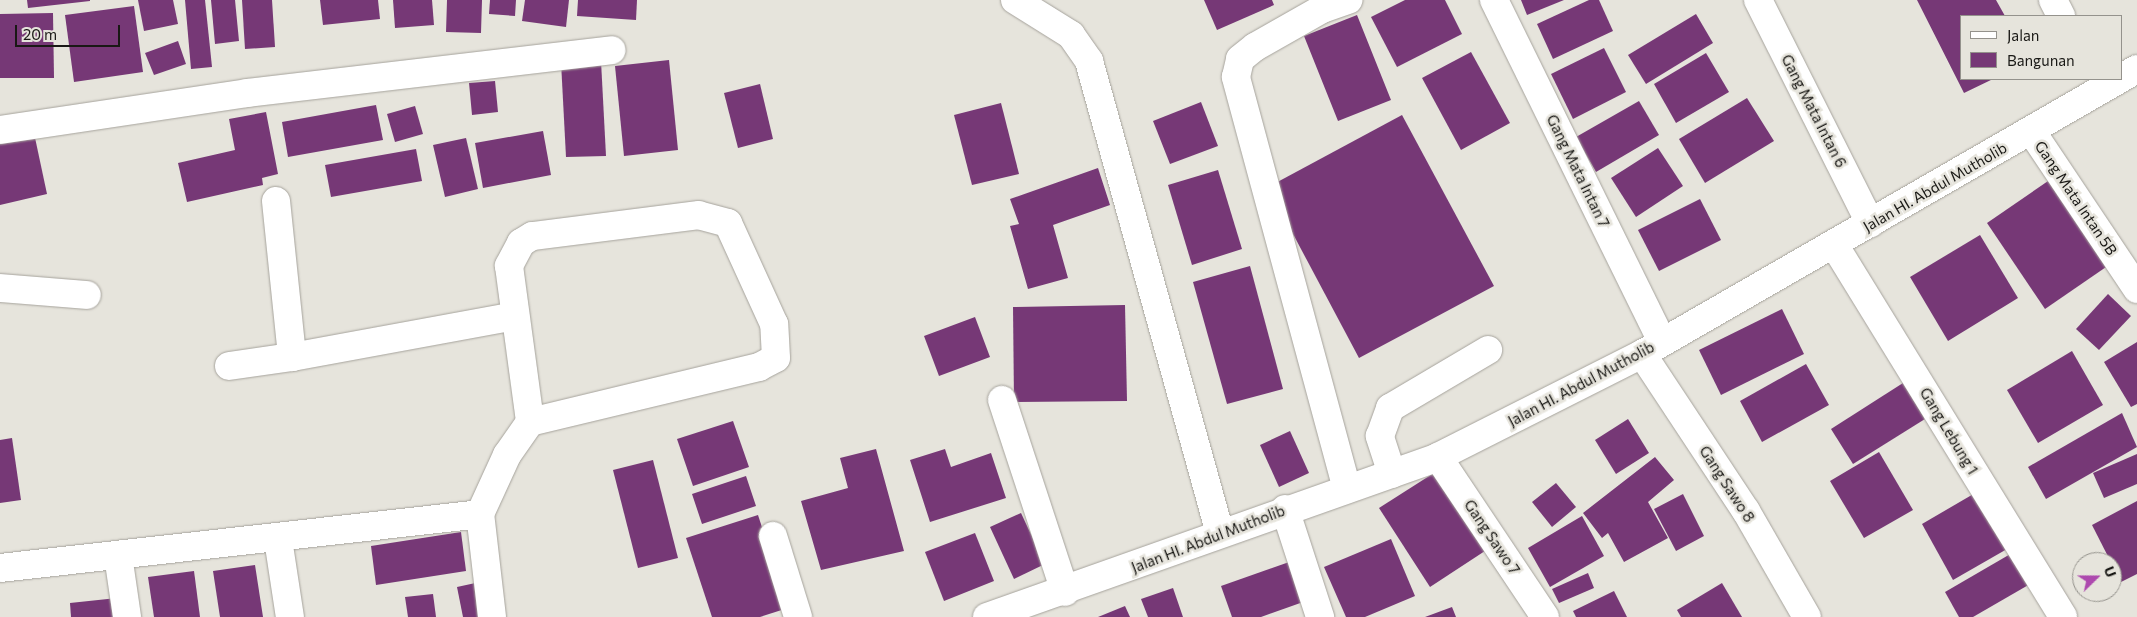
<!DOCTYPE html>
<style>
body{margin:0}
#map{position:relative;width:2137px;height:617px;overflow:hidden;background:#e6e4dc;font-family:Commissioner,sans-serif}
div>[style]{position:absolute}
.building>*{inset:0;background:#763876}
.roads{filter:drop-shadow(0 0 1px #a6a39c) drop-shadow(0 0 1px #a6a39c)}
.minor>*{height:28px;margin:-14px;padding:0 14px;transform-origin:14px;border-radius:14px;background:#fff}
span{translate:-50% -50%;white-space:nowrap;text-align:center;line-height:1.15;-webkit-text-stroke:5px #e6e4dc;paint-order:stroke}
.street-label{font-size:15px;color:#191815}
.legend{position:absolute;left:1960px;top:15px;width:162px;height:65px;box-sizing:border-box;background:#e6e4dc;border:1px solid #94928c;margin:0;padding:6px 9px;list-style:none;font-size:15px;color:#191815}
.legend li{display:flex;align-items:center;gap:10px;height:25px}
.legend b{width:25px;border:1px solid #94928c}
.north{position:absolute;left:2072px;top:552px;width:50px;height:50px;box-sizing:border-box;background:#e6e4dc;border:1px solid #94928c;border-radius:50%;rotate:68deg;font-size:14px;font-weight:700;line-height:20px;text-align:center;color:#191815}
.north::after{content:'';display:block;margin:auto;width:18px;height:22px;background:#ad49ae;clip-path:polygon(50% 0,100% 100%,50% 72%,0 100%)}
.scale{position:absolute;left:15px;top:25px;width:105px;height:22px;box-sizing:border-box;border:2px solid #191815;border-top:0;padding-left:6px;font-size:15px;line-height:18px;white-space:nowrap;color:#191815;-webkit-text-stroke:4px #e6e4dc;paint-order:stroke}
</style>
<div id="map">
<div class="building">
<i style="clip-path:polygon(27px 0,90px 0,90px 1px,28px 8px)"></i>
<i style="clip-path:polygon(138px 0,173px 0,178px 24px,144px 31px)"></i>
<i style="clip-path:polygon(185px 0,205px 0,212px 67px,191px 69px)"></i>
<i style="clip-path:polygon(211px 0,235px 0,239px 41px,215px 44px)"></i>
<i style="clip-path:polygon(242px 0,272px 0,275px 47px,245px 49px)"></i>
<i style="clip-path:polygon(320px 0,378px 0,380px 19px,323px 25px)"></i>
<i style="clip-path:polygon(393px 0,432px 0,434px 25px,395px 28px)"></i>
<i style="clip-path:polygon(447px 0,482px 0,481px 33px,446px 32px)"></i>
<i style="clip-path:polygon(490px 0,516px 0,515px 16px,489px 14px)"></i>
<i style="clip-path:polygon(525px 0,569px 0,566px 27px,522px 21px)"></i>
<i style="clip-path:polygon(578px 0,637px 0,636px 20px,577px 16px)"></i>
<i style="clip-path:polygon(1204px 0,1272px 0,1274px 5px,1217px 30px)"></i>
<i style="clip-path:polygon(1405px 0,1445px 0,1462px 34px,1397px 67px,1371px 17px)"></i>
<i style="clip-path:polygon(1521px 0,1564px 0,1527px 15px)"></i>
<i style="clip-path:polygon(1589px 0,1599px 0,1613px 31px,1553px 59px,1537px 24px)"></i>
<i style="clip-path:polygon(1917px 0,1996px 0,2005px 16px,1961px 16px,1961px 79px,1993px 79px,1964px 93px)"></i>
<i style="clip-path:polygon(134px 6px,143px 72px,74px 82px,65px 15px)"></i>
<i style="clip-path:polygon(53px 13px,54px 78px,0 78px,0 14px)"></i>
<i style="clip-path:polygon(1696px 14px,1713px 43px,1646px 84px,1628px 55px)"></i>
<i style="clip-path:polygon(1357px 15px,1391px 100px,1338px 121px,1304px 36px)"></i>
<i style="clip-path:polygon(178px 41px,186px 64px,154px 75px,145px 53px)"></i>
<i style="clip-path:polygon(1604px 48px,1626px 92px,1573px 119px,1551px 74px)"></i>
<i style="clip-path:polygon(1471px 52px,1510px 123px,1461px 150px,1422px 78px)"></i>
<i style="clip-path:polygon(1706px 53px,1729px 92px,1676px 123px,1654px 84px)"></i>
<i style="clip-path:polygon(669px 60px,678px 150px,624px 156px,615px 66px)"></i>
<i style="clip-path:polygon(601px 61px,606px 156px,566px 157px,561px 62px)"></i>
<i style="clip-path:polygon(495px 81px,498px 112px,472px 115px,469px 83px)"></i>
<i style="clip-path:polygon(760px 84px,773px 139px,738px 148px,724px 93px)"></i>
<i style="clip-path:polygon(1747px 98px,1774px 141px,1705px 183px,1679px 139px)"></i>
<i style="clip-path:polygon(1639px 101px,1659px 135px,1596px 172px,1576px 137px)"></i>
<i style="clip-path:polygon(1201px 102px,1218px 146px,1170px 164px,1153px 121px)"></i>
<i style="clip-path:polygon(1001px 103px,1019px 174px,972px 185px,954px 115px)"></i>
<i style="clip-path:polygon(376px 105px,383px 140px,288px 157px,282px 122px)"></i>
<i style="clip-path:polygon(415px 106px,423px 134px,395px 142px,387px 114px)"></i>
<i style="clip-path:polygon(266px 112px,278px 174px,262px 178px,263px 185px,187px 202px,178px 163px,235px 150px,229px 119px)"></i>
<i style="clip-path:polygon(1402px 115px,1494px 286px,1359px 358px,1268px 187px)"></i>
<i style="clip-path:polygon(543px 131px,551px 175px,483px 188px,475px 143px)"></i>
<i style="clip-path:polygon(34px 133px,47px 194px,0 205px,0 140px)"></i>
<i style="clip-path:polygon(466px 138px,478px 189px,445px 197px,433px 145px)"></i>
<i style="clip-path:polygon(1658px 148px,1683px 186px,1636px 217px,1611px 178px)"></i>
<i style="clip-path:polygon(416px 149px,422px 181px,331px 197px,325px 165px)"></i>
<i style="clip-path:polygon(1098px 168px,1110px 205px,1053px 225px,1068px 278px,1028px 289px,1010px 226px,1019px 224px,1010px 199px)"></i>
<i style="clip-path:polygon(1218px 170px,1242px 249px,1192px 265px,1168px 185px)"></i>
<i style="clip-path:polygon(2051px 179px,2109px 265px,2045px 309px,1987px 223px)"></i>
<i style="clip-path:polygon(1700px 199px,1721px 240px,1659px 271px,1638px 230px)"></i>
<i style="clip-path:polygon(1980px 235px,2018px 298px,1948px 341px,1910px 277px)"></i>
<i style="clip-path:polygon(1250px 266px,1283px 389px,1227px 404px,1193px 282px)"></i>
<i style="clip-path:polygon(2108px 294px,2131px 316px,2099px 350px,2076px 329px)"></i>
<i style="clip-path:polygon(1125px 305px,1127px 401px,1014px 402px,1013px 307px)"></i>
<i style="clip-path:polygon(1782px 309px,1804px 354px,1721px 395px,1699px 350px)"></i>
<i style="clip-path:polygon(975px 317px,990px 357px,939px 376px,924px 336px)"></i>
<i style="clip-path:polygon(2137px 342px,2137px 404px,2131px 407px,2104px 362px)"></i>
<i style="clip-path:polygon(2072px 351px,2103px 405px,2038px 443px,2007px 390px)"></i>
<i style="clip-path:polygon(1806px 364px,1829px 405px,1762px 442px,1740px 401px)"></i>
<i style="clip-path:polygon(1903px 383px,1925px 419px,1853px 464px,1831px 429px)"></i>
<i style="clip-path:polygon(2122px 413px,2137px 447px,2046px 499px,2028px 467px)"></i>
<i style="clip-path:polygon(1628px 419px,1649px 453px,1616px 474px,1595px 440px)"></i>
<i style="clip-path:polygon(733px 421px,749px 467px,693px 486px,677px 439px)"></i>
<i style="clip-path:polygon(1290px 431px,1309px 473px,1279px 487px,1260px 445px)"></i>
<i style="clip-path:polygon(12px 438px,21px 500px,0 503px,0 440px)"></i>
<i style="clip-path:polygon(876px 449px,904px 551px,821px 570px,801px 501px,848px 488px,840px 458px)"></i>
<i style="clip-path:polygon(945px 449px,951px 467px,991px 453px,1006px 498px,930px 522px,910px 460px)"></i>
<i style="clip-path:polygon(1879px 452px,1913px 510px,1864px 538px,1830px 481px)"></i>
<i style="clip-path:polygon(2137px 454px,2137px 484px,2104px 498px,2093px 473px)"></i>
<i style="clip-path:polygon(1655px 457px,1674px 480px,1648px 502px,1668px 538px,1624px 562px,1608px 533px,1602px 538px,1583px 513px)"></i>
<i style="clip-path:polygon(653px 460px,678px 558px,638px 568px,613px 470px)"></i>
<i style="clip-path:polygon(1437px 471px,1488px 549px,1430px 587px,1379px 508px)"></i>
<i style="clip-path:polygon(746px 476px,756px 506px,702px 524px,692px 494px)"></i>
<i style="clip-path:polygon(1556px 483px,1576px 507px,1552px 527px,1532px 502px)"></i>
<i style="clip-path:polygon(1982px 489px,2014px 545px,1953px 580px,1922px 524px)"></i>
<i style="clip-path:polygon(1683px 494px,1704px 536px,1676px 551px,1654px 509px)"></i>
<i style="clip-path:polygon(2137px 501px,2137px 574px,2121px 582px,2092px 525px)"></i>
<i style="clip-path:polygon(1021px 513px,1045px 564px,1014px 579px,990px 527px)"></i>
<i style="clip-path:polygon(758px 515px,788px 608px,760px 617px,712px 617px,686px 538px)"></i>
<i style="clip-path:polygon(1582px 516px,1604px 556px,1550px 587px,1528px 548px)"></i>
<i style="clip-path:polygon(461px 532px,466px 571px,376px 585px,371px 546px)"></i>
<i style="clip-path:polygon(975px 533px,994px 581px,944px 601px,925px 552px)"></i>
<i style="clip-path:polygon(1391px 539px,1415px 596px,1365px 617px,1346px 617px,1324px 567px)"></i>
<i style="clip-path:polygon(2019px 549px,2037px 580px,1973px 617px,1959px 617px,1945px 592px)"></i>
<i style="clip-path:polygon(1292px 561px,1306px 601px,1261px 617px,1232px 617px,1221px 586px)"></i>
<i style="clip-path:polygon(255px 565px,263px 617px,220px 617px,213px 571px)"></i>
<i style="clip-path:polygon(194px 571px,200px 617px,154px 617px,148px 577px)"></i>
<i style="clip-path:polygon(1588px 573px,1594px 588px,1559px 603px,1552px 589px)"></i>
<i style="clip-path:polygon(480px 582px,487px 617px,463px 617px,457px 587px)"></i>
<i style="clip-path:polygon(1722px 583px,1742px 617px,1681px 617px,1677px 610px)"></i>
<i style="clip-path:polygon(1173px 588px,1183px 617px,1148px 617px,1141px 599px)"></i>
<i style="clip-path:polygon(1614px 591px,1627px 617px,1576px 617px,1573px 611px)"></i>
<i style="clip-path:polygon(433px 594px,436px 617px,408px 617px,405px 597px)"></i>
<i style="clip-path:polygon(117px 598px,119px 617px,71px 617px,70px 603px)"></i>
<i style="clip-path:polygon(1125px 606px,1130px 617px,1098px 617px)"></i>
<i style="clip-path:polygon(1452px 607px,1456px 617px,1425px 617px)"></i>
</div>
<div class="roads">
<div class="minor">
<i style="left:1015px;top:0;width:66px;rotate:32deg"></i>
<i style="left:1071px;top:35px;width:32px;rotate:55deg"></i>
<i style="left:1089px;top:61px;width:490px;rotate:74.5deg"></i>
<i style="left:1494px;top:0;width:380px;rotate:63.8deg"></i>
<i style="left:1758px;top:0;width:250px;rotate:63.3deg"></i>
<i style="left:2053px;top:0;width:18px;rotate:63deg"></i>
<i style="left:0;top:130px;width:250px;rotate:-8.5deg"></i>
<i style="left:247px;top:93px;width:367px;rotate:-6.7deg"></i>
<i style="left:2032px;top:132px;width:189px;rotate:56.2deg"></i>
<i style="left:276px;top:201px;width:157px;rotate:84.1deg"></i>
<i style="left:292px;top:357px;width:227px;rotate:-10.4deg"></i>
<i style="left:1835px;top:246px;width:435px;rotate:58.4deg"></i>
<i style="left:0;top:288px;width:87px;rotate:4.6deg"></i>
<i style="left:1642px;top:354px;width:188px;rotate:56.5deg"></i>
<i style="left:1746px;top:511px;width:122px;rotate:60.1deg"></i>
<i style="left:229px;top:366px;width:64px;rotate:-8.1deg"></i>
<i style="left:1002px;top:400px;width:202px;rotate:71.8deg"></i>
<i style="left:1438px;top:457px;width:192px;rotate:56.2deg"></i>
<i style="left:1392px;top:474px;width:40px;rotate:-108deg"></i>
<i style="left:1380px;top:436px;width:30px;rotate:-70deg"></i>
<i style="left:1390px;top:408px;width:114px;rotate:-30.6deg"></i>
<i style="left:1347px;top:489px;width:427px;rotate:-105.1deg"></i>
<i style="left:1236px;top:77px;width:18px;rotate:-77deg"></i>
<i style="left:1240px;top:59px;width:19px;rotate:-39deg"></i>
<i style="left:1255px;top:47px;width:77px;rotate:-29.6deg"></i>
<i style="left:1322px;top:9px;width:28px;rotate:-19deg"></i>
<i style="left:1285px;top:509px;width:114px;rotate:72deg"></i>
<i style="left:773px;top:536px;width:85px;rotate:72.8deg"></i>
<i style="left:278px;top:539px;width:79px;rotate:81.3deg"></i>
<i style="left:118px;top:555px;width:63px;rotate:81.7deg"></i>
<i style="left:0;top:568px;width:483px;rotate:-6.4deg"></i>
<i style="left:492px;top:617px;width:104px;rotate:-96.6deg"></i>
<i style="left:480px;top:514px;width:65px;rotate:-65.4deg"></i>
<i style="left:507px;top:455px;width:40px;rotate:-55.1deg"></i>
<i style="left:530px;top:422px;width:236px;rotate:-13.5deg"></i>
<i style="left:759px;top:367px;width:19px;rotate:-28deg"></i>
<i style="left:776px;top:358px;width:34px;rotate:-93deg"></i>
<i style="left:774px;top:324px;width:111px;rotate:-114.5deg"></i>
<i style="left:728px;top:223px;width:30px;rotate:-165deg"></i>
<i style="left:699px;top:215px;width:168px;rotate:172.8deg"></i>
<i style="left:532px;top:236px;width:13px;rotate:148deg"></i>
<i style="left:521px;top:243px;width:26px;rotate:118deg"></i>
<i style="left:509px;top:266px;width:157px;rotate:82.3deg"></i>
<i style="left:987px;top:617px;width:479px;rotate:-19.5deg"></i>
<i style="left:1438px;top:457px;width:229px;rotate:-26.8deg"></i>
<i style="left:1642px;top:354px;width:571px;rotate:-29.93deg"></i>
</div>
</div>
<div class="street-label">
<span style="left:1814px;top:111px;rotate:63deg">Gang Mata Intan 6</span>
<span style="left:1578px;top:171px;rotate:64deg">Gang Mata Intan 7</span>
<span style="left:1935px;top:187px;rotate:-30deg">Jalan HI. Abdul Mutholib</span>
<span style="left:2076px;top:198px;rotate:56deg">Gang Mata Intan 5B</span>
<span style="left:1581px;top:384px;rotate:-28deg">Jalan HI. Abdul Mutholib</span>
<span style="left:1949px;top:431px;rotate:59deg">Gang Lebung 1</span>
<span style="left:1727px;top:484px;rotate:57deg">Gang Sawo 8</span>
<span style="left:1492px;top:537px;rotate:56deg">Gang Sawo 7</span>
<span style="left:1208px;top:539px;rotate:-21deg">Jalan HI. Abdul Mutholib</span>
</div>
<ul class="legend">
<li><b style="height:6px;background:#fff"></b>Jalan</li>
<li><b style="height:14px;background:#763876"></b>Bangunan</li>
</ul>
<div class="north">U</div>
<div class="scale">20 m</div>
</div>
